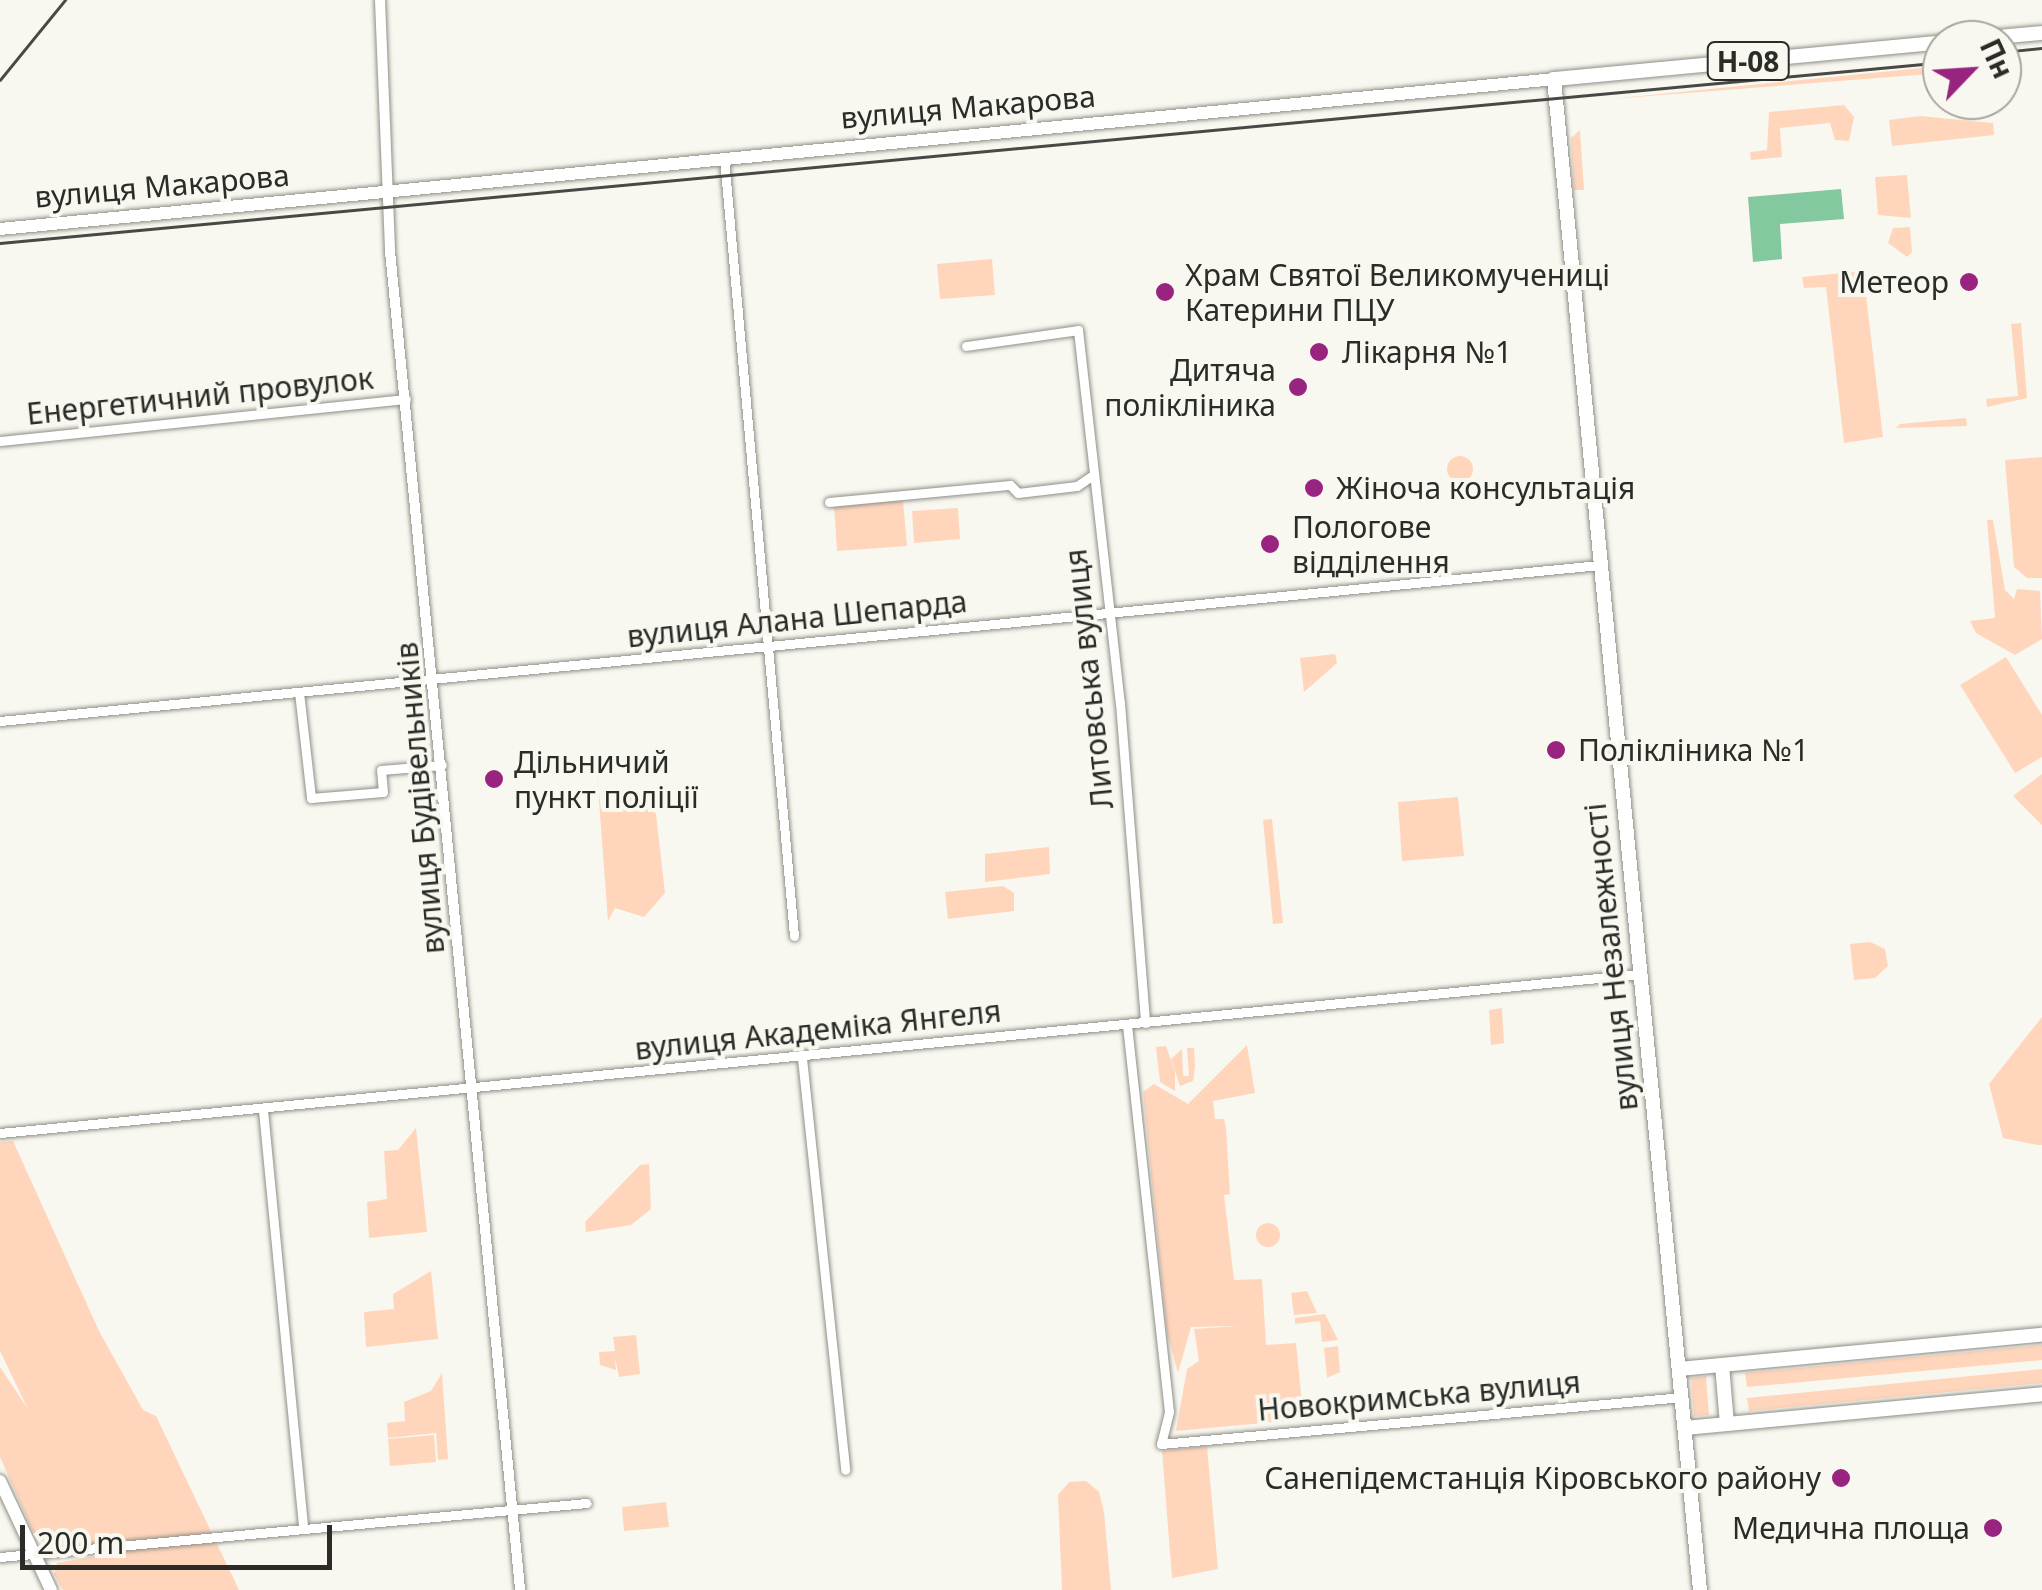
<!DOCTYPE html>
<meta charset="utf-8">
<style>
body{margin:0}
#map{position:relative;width:2042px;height:1590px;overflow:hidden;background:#f8f8f0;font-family:"Noto Sans",sans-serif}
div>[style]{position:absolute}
.green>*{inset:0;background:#ffd6bc}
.round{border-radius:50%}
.water>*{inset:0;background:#83c89f}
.roads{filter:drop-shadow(0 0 2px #8f8e87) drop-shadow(0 0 2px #8f8e87)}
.minor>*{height:9px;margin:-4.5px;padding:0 4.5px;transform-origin:4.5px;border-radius:4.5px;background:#fff}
.tertiary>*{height:10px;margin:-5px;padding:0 5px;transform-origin:5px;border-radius:5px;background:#fff}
.secondary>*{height:12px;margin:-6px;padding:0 6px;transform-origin:6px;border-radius:6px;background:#fff}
.primary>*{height:14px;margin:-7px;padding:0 7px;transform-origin:7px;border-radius:7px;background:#fff}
.tram>*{height:2.5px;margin:-1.25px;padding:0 1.25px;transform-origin:1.25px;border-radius:1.25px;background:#484844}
.dots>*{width:28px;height:28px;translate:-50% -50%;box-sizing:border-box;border:5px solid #f8f8f0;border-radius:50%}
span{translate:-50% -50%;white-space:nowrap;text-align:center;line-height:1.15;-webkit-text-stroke:8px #f8f8f0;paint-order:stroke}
.shield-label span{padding:2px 8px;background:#f8f8f0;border:2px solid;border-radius:8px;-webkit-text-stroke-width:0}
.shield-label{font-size:28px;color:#2b2b28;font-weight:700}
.street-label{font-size:30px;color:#2b2b28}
.poi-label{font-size:30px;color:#2b2b28}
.left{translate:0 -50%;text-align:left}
.right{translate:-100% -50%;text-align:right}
.north{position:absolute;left:1922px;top:20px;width:100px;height:100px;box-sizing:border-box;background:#f8f8f0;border:2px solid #a6a6a0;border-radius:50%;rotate:65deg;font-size:28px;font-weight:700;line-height:40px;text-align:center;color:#2b2b28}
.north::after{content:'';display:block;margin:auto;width:35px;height:45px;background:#982480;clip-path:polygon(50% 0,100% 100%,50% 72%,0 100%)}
.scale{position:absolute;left:20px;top:1525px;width:312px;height:45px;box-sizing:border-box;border:5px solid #2b2b28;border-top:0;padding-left:12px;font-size:30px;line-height:35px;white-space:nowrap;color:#2b2b28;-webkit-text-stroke:8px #f8f8f0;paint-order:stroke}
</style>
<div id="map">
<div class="green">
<i style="clip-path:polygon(1942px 66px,1942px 73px,1610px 99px)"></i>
<i style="clip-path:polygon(1844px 105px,1854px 117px,1849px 141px,1835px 140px,1830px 123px,1780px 128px,1782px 157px,1751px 160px,1750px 152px,1767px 150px,1769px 112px)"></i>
<i style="clip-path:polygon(1920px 116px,1993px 123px,1994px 135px,1892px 146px,1889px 120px)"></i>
<i style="clip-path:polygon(1580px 130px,1584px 190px,1574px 190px,1571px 138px)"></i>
<i style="clip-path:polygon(1907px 175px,1911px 218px,1878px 215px,1875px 177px)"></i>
<i style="clip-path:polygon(1910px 227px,1912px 252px,1907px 257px,1888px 243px,1893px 228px)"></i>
<i style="clip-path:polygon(992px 259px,995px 295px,940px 299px,937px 264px)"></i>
<i style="clip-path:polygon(1863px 271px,1883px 437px,1844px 443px,1826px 287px,1804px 288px,1802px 277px)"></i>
<i style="clip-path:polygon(2021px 323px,2027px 398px,1987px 407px,1986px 399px,2018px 396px,2011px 324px)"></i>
<i style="clip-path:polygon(1966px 418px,1967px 426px,1896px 428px,1900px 424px)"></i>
<i class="round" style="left:1447px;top:456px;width:26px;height:26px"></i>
<i style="clip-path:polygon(2042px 457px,2042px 578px,2027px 578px,2014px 567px,2005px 460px)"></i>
<i style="clip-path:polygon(903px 500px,907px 546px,837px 551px,834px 505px)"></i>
<i style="clip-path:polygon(958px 508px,960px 539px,914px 543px,912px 511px)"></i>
<i style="clip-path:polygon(1987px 520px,1993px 520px,2005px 590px,2014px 599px,2017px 589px,2040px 591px,2042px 639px,2015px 655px,1976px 633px,1970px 621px,1995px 618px)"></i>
<i style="clip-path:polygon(1335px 654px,1337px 663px,1304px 692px,1300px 658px)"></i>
<i style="clip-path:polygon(2006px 657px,2042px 715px,2042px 757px,2015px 773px,1960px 685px)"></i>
<i style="clip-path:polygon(597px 774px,601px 810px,629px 795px,644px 799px,656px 814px,665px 893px,644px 917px,615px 908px,608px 921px)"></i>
<i style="clip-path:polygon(2042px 774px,2042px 825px,2013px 796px)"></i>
<i style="clip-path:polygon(1458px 797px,1464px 856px,1402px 861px,1398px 802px)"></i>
<i style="clip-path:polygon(1272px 819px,1283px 923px,1273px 924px,1263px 820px)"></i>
<i style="clip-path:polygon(1049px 847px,1050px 874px,985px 882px,985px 854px)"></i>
<i style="clip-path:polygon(1003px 886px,1014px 893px,1014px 911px,948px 919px,945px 892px)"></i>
<i style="clip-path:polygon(1870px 942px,1885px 949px,1888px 966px,1875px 978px,1854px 980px,1850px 944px)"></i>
<i style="clip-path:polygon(1502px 1008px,1504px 1043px,1491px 1045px,1489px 1010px)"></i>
<i style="clip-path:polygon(2042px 1017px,2042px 1145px,2038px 1145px,2003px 1138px,1989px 1084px)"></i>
<i style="clip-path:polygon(1247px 1045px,1255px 1093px,1213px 1101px,1215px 1119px,1224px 1119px,1226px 1128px,1230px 1194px,1224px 1195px,1234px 1280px,1262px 1279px,1266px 1345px,1296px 1343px,1303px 1413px,1289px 1414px,1287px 1421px,1176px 1431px,1187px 1369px,1199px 1361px,1194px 1329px,1239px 1326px,1191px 1327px,1178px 1373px,1167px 1333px,1143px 1092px,1154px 1084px,1188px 1104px)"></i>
<i style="clip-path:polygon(1166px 1046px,1175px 1072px,1175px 1091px,1160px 1082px,1156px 1047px)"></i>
<i style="clip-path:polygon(1187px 1048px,1194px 1048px,1195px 1067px,1193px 1081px,1180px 1086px,1171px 1059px,1182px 1049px,1183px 1076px,1189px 1076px)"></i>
<i style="clip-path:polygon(416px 1128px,427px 1232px,369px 1238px,367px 1202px,387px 1199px,384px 1151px,398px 1150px)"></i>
<i style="clip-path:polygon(13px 1141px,99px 1331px,143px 1410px,156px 1416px,239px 1590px,63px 1590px,54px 1574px,57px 1563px,97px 1556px,89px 1537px,48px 1547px,34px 1534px,0 1457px,0 1367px,28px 1409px,0 1351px,0 1142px)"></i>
<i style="clip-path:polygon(649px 1164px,651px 1209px,631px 1225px,586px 1232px,585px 1222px,640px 1165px)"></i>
<i class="round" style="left:1256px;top:1223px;width:24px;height:24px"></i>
<i style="clip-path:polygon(431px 1271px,438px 1339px,366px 1347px,364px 1312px,394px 1309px,393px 1294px)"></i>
<i style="clip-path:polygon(1307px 1291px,1317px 1313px,1294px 1315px,1291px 1293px)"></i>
<i style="clip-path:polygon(1325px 1314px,1338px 1340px,1322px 1342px,1320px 1321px,1295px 1324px,1295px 1318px)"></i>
<i style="clip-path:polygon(636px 1335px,640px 1374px,619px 1377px,615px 1357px,616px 1370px,600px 1365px,599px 1352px,615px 1351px,613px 1337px)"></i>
<i style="clip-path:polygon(2042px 1345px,2042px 1360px,1747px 1387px,1745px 1373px)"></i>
<i style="clip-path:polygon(1338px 1346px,1340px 1372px,1327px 1378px,1324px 1348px)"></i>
<i style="clip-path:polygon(2042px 1369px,2042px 1383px,1749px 1411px,1747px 1398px)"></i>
<i style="clip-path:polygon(442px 1373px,448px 1459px,438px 1460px,436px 1433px,388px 1438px,387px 1423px,405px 1421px,404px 1402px,431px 1391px)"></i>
<i style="clip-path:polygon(1706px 1376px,1709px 1415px,1694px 1416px,1691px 1378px)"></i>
<i style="clip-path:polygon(434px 1435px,436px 1462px,390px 1466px,388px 1439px)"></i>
<i style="clip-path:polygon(1207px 1446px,1218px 1569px,1172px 1578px,1162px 1451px)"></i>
<i style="clip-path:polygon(1086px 1481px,1099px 1492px,1104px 1512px,1111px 1590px,1062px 1590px,1058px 1495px,1069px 1482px)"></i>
<i style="clip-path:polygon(666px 1502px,669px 1527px,624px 1531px,622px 1507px)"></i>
</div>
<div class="water">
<i style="clip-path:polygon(1841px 189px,1844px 219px,1780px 224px,1782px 259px,1753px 262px,1748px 197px)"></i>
</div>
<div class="roads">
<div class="minor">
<i style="left:724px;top:158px;width:781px;rotate:84.86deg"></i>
<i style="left:966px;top:346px;width:113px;rotate:-8.1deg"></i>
<i style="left:1078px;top:330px;width:375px;rotate:83.6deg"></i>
<i style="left:1120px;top:703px;width:321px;rotate:85.5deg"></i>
<i style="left:0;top:441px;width:408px;rotate:-5.9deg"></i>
<i style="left:829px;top:502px;width:182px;rotate:-5.4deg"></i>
<i style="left:1010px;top:485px;width:11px;rotate:45deg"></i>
<i style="left:1018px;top:493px;width:59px;rotate:-6.8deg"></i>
<i style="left:1077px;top:486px;width:16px;rotate:-35deg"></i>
<i style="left:299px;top:692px;width:107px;rotate:83.5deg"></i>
<i style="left:311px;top:798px;width:72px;rotate:-4.8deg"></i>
<i style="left:383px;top:792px;width:22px;rotate:-95deg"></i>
<i style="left:381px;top:770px;width:61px;rotate:-4.7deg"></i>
<i style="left:0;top:721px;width:1608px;rotate:-5.57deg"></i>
<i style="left:1127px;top:1025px;width:389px;rotate:83.8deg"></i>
<i style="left:1169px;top:1412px;width:33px;rotate:104deg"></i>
<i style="left:1161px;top:1444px;width:523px;rotate:-5.15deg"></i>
<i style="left:802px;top:1058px;width:414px;rotate:84deg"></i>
<i style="left:263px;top:1110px;width:420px;rotate:84.5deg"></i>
<i style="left:0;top:1133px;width:1648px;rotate:-5.54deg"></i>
<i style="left:0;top:1557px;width:589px;rotate:-5.26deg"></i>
</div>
<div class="tertiary">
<i style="left:380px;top:0;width:251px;rotate:87.7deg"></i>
<i style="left:390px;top:251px;width:1345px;rotate:84.45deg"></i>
</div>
<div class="secondary">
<i style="left:0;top:229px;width:1561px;rotate:-5.51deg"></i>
<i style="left:0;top:1481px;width:120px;rotate:64.9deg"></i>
</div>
<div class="primary">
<i style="left:1963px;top:40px;width:79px;rotate:-5.1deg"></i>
<i style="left:1722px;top:1365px;width:59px;rotate:85.2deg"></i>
<i style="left:1679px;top:1369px;width:365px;rotate:-5.4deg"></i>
<i style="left:1685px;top:1428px;width:359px;rotate:-5.4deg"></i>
<i style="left:1700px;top:1590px;width:1518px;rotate:-95.52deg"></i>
<i style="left:1554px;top:79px;width:390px;rotate:-5.4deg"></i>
</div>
</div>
<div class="tram">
<i style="left:2002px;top:52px;width:40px;rotate:-5.7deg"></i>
<i style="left:0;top:80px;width:103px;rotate:-50.9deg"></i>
<i style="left:0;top:243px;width:1950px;rotate:-5.32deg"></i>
</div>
<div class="dots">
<i style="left:1969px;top:282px;background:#982480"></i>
<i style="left:1165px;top:292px;background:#982480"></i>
<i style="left:1319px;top:352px;background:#982480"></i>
<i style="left:1298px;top:387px;background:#982480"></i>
<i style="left:1314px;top:488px;background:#982480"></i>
<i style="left:1270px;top:544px;background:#982480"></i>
<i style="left:1556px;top:750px;background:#982480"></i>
<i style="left:494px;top:779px;background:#982480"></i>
<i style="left:1841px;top:1478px;background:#982480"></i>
<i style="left:1993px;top:1528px;background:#982480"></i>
</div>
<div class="shield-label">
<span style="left:1748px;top:61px">Н-08</span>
</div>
<div class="street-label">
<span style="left:968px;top:107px;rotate:-5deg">вулиця Макарова</span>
<span style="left:162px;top:186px;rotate:-5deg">вулиця Макарова</span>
<span style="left:200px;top:396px;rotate:-6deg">Енергетичний провулок</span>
<span style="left:797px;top:619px;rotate:-6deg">вулиця Алана Шепарда</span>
<span style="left:1089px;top:679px;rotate:-96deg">Литовська вулиця</span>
<span style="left:420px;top:798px;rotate:-95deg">вулиця Будівельників</span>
<span style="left:1611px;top:957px;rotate:-96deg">вулиця Незалежності</span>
<span style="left:818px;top:1030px;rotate:-6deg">вулиця Академіка Янгеля</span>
<span style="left:1419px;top:1396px;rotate:-5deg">Новокримська вулиця</span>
</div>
<div class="poi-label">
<span class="left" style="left:1185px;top:292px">Храм Святої Великомучениці<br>Катерини ПЦУ</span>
<span class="right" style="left:1949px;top:282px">Метеор</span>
<span class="left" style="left:1342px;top:352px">Лікарня №1</span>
<span class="right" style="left:1276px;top:387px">Дитяча<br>полікліника</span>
<span class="left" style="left:1336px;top:488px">Жіноча консультація</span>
<span class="left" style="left:1292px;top:544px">Пологове<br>відділення</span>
<span class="left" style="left:1578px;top:750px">Полікліника №1</span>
<span class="left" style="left:514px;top:779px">Дільничий<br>пункт поліції</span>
<span class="right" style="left:1821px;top:1478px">Санепідемстанція Кіровського району</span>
<span class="right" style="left:1970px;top:1528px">Медична площа</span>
</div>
<div class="north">Пн</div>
<div class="scale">200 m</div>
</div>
